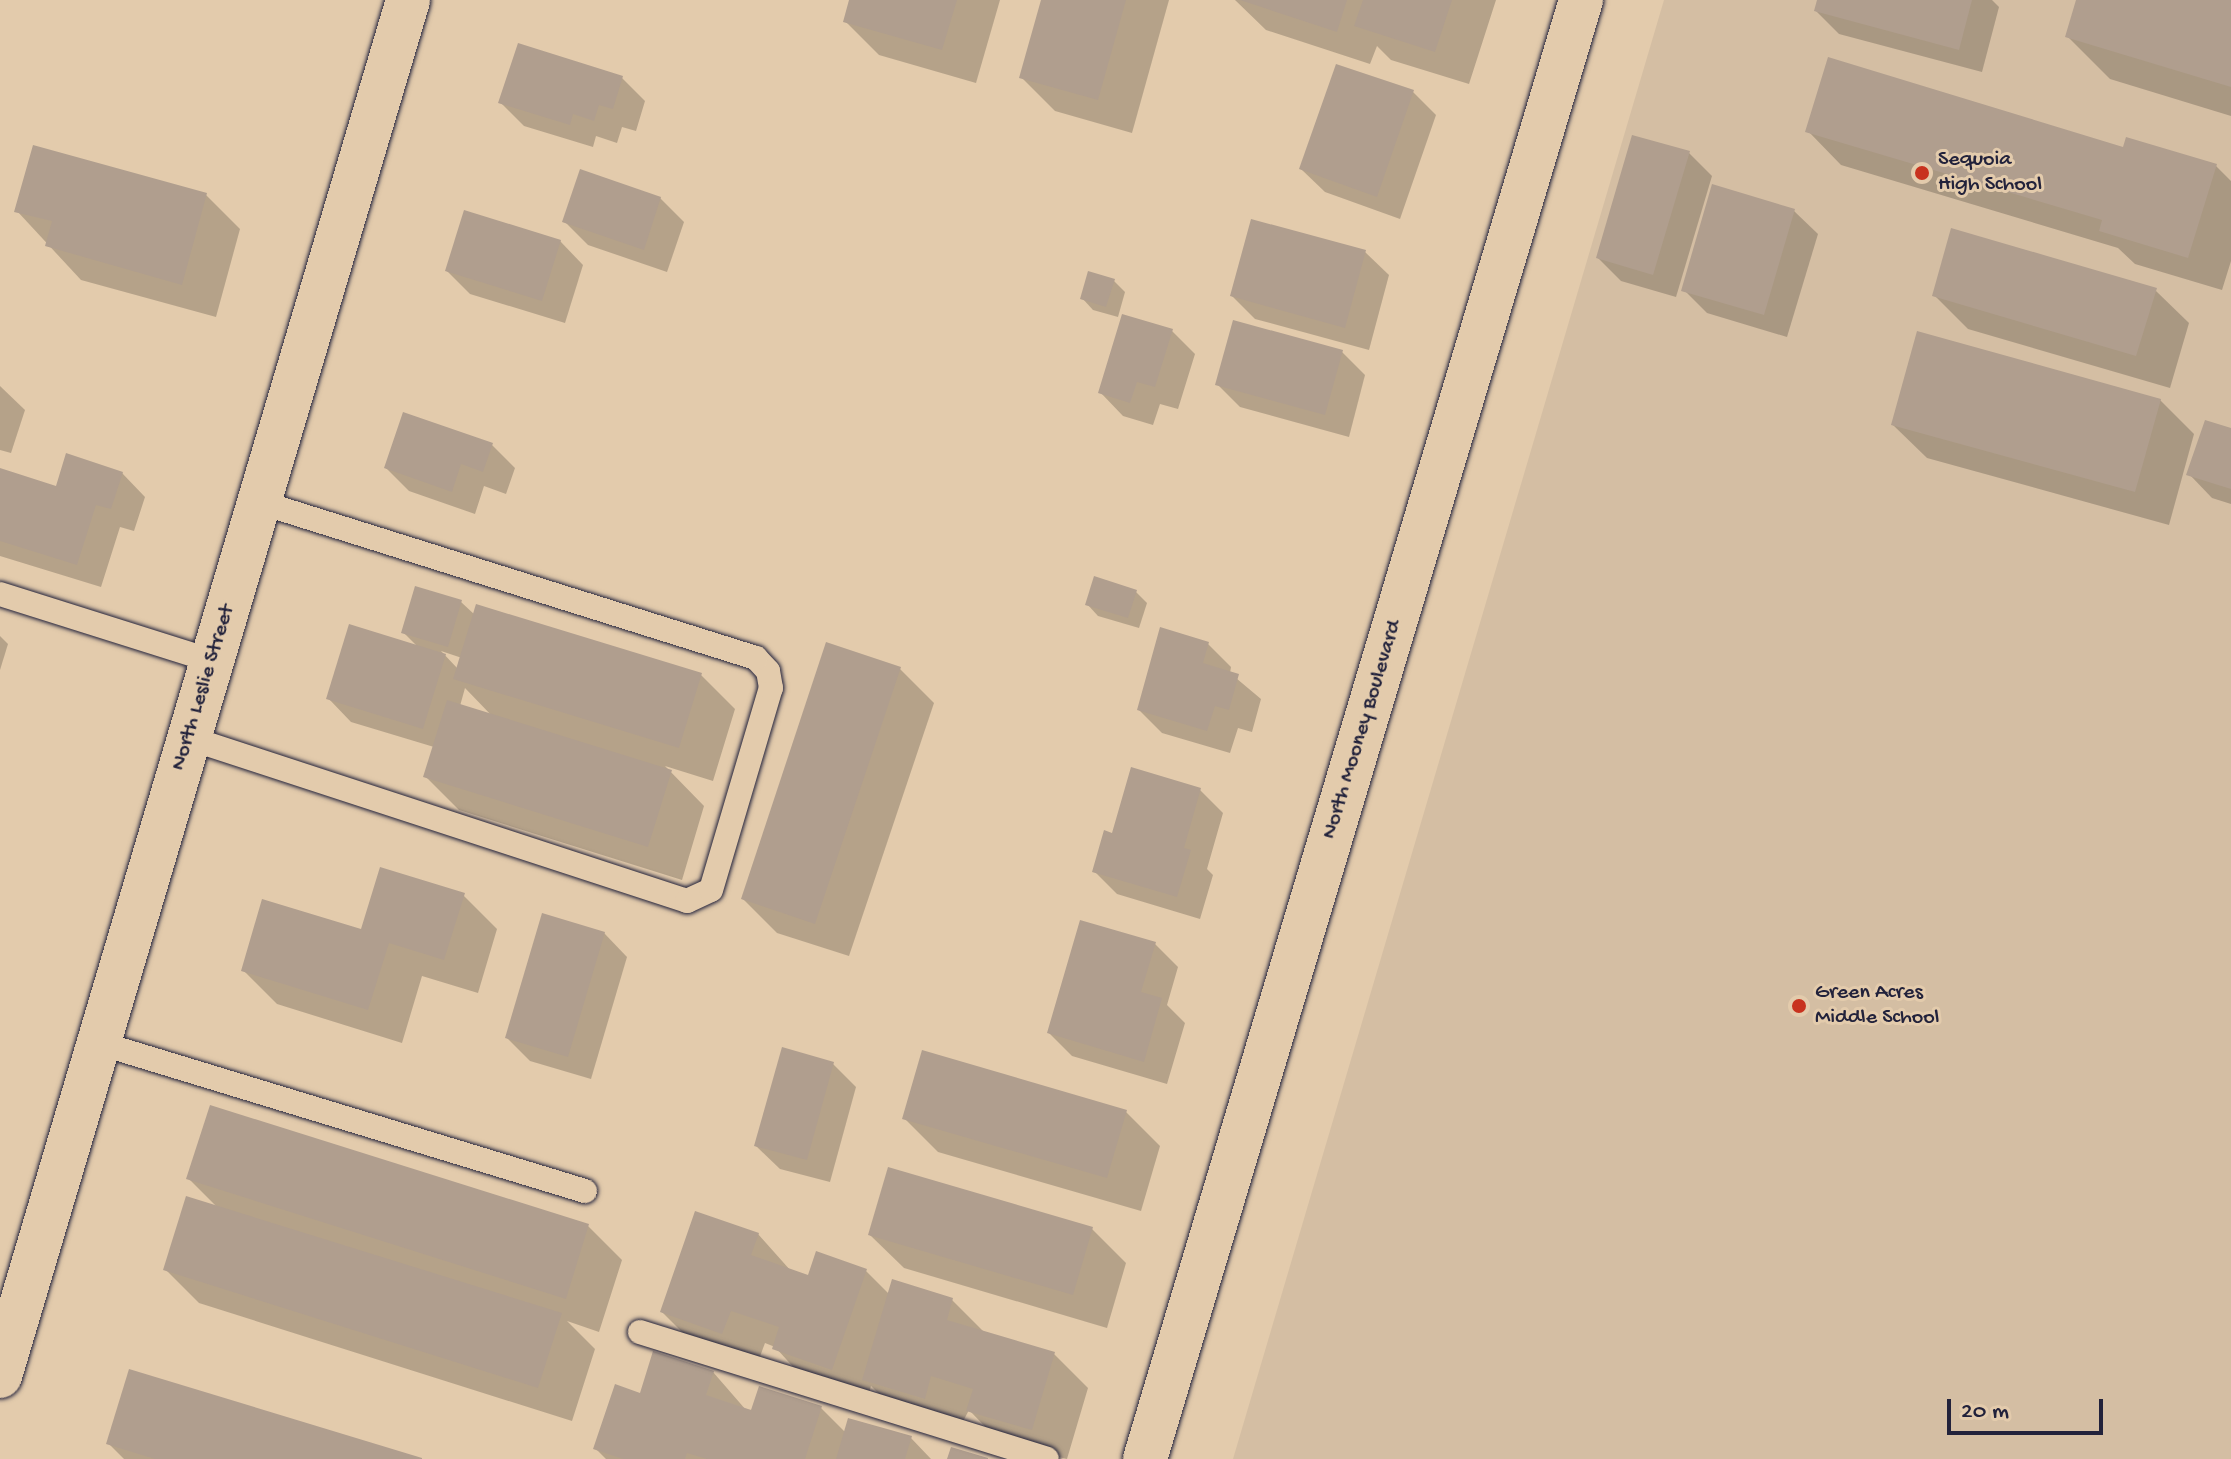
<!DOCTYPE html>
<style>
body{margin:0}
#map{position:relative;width:2231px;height:1459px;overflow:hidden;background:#e3cbac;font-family:"Gochi Hand",sans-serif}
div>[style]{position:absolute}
.built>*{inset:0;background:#d4bea3}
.shadow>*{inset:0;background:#0003}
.building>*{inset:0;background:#b09e8e}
.roads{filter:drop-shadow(0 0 2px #22223b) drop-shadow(0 0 2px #22223b)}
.lane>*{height:24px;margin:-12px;padding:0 12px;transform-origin:12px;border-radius:12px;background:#e3cbac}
.street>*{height:44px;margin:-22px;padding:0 22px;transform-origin:22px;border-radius:22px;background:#e3cbac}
.secondary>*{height:44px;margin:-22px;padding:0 22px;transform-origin:22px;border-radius:22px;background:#e3cbac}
.dots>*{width:22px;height:22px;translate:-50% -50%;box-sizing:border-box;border:4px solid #e3cbac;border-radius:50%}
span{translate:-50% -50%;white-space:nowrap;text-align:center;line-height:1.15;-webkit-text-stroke:6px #e3cbac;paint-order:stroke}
.poi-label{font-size:22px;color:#22223b}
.left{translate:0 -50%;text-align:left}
.street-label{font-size:22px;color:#22223b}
.scale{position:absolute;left:1947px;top:1399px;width:156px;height:36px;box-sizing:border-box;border:4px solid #22223b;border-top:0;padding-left:10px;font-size:24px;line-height:28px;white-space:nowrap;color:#22223b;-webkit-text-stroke:6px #e3cbac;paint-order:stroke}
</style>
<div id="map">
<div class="built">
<i style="clip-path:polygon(1664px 0,2231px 0,2231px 1459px,1233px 1459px)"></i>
</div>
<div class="shadow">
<i style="clip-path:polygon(852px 0,1000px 0,976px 83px,879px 55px,845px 21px)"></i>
<i style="clip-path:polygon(1043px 0,1169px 0,1132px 133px,1055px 111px,1021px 77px)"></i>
<i style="clip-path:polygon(1235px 0,1496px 0,1469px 84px,1391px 60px,1377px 46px,1370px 64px,1266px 30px)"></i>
<i style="clip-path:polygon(1819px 0,1992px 0,1999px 7px,1982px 72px,1839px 34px,1816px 11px)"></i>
<i style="clip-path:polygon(2079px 0,2231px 0,2231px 116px,2110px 79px,2067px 36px)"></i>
<i style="clip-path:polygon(622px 78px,645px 101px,636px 131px,622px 127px,617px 143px,596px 136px,593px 147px,524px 126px,501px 103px)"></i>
<i style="clip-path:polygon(1413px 92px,1436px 115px,1400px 219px,1325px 192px,1301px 169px)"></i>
<i style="clip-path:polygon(1808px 131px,2124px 149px,2216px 166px,2231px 181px,2231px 261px,2222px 290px,2135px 264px,2118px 248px,1841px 165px)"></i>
<i style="clip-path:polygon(1689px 153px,1712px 176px,1676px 297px,1621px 281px,1598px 258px)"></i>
<i style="clip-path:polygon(206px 195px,240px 229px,216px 317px,81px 280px,17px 211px)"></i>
<i style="clip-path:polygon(660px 198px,684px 222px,667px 272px,588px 245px,565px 222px)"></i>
<i style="clip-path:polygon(1794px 211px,1818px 234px,1787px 337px,1707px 313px,1684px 290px)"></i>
<i style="clip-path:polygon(560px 241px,583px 265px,565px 323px,470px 294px,447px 271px)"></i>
<i style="clip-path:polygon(1365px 252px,1389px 275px,1369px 350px,1255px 319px,1232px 296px)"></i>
<i style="clip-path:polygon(1114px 281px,1125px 292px,1118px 317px,1093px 310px,1082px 298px)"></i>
<i style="clip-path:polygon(2155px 290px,2189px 323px,2170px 388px,1968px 329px,1934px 295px)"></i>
<i style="clip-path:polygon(1172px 331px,1195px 354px,1178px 409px,1160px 404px,1153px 425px,1123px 416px,1100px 392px)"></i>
<i style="clip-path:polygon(1342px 352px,1365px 375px,1349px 437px,1240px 407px,1217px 384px)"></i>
<i style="clip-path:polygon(0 386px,25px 410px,11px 453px,0 450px)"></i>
<i style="clip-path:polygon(2160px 400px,2194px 434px,2169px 525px,1927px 458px,1893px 425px)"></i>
<i style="clip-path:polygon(2231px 430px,2231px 504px,2212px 498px,2189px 474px)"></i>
<i style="clip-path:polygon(492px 445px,515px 468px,506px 494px,484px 486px,475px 514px,409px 491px,386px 468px)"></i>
<i style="clip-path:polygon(0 470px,57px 488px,122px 473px,145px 497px,134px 531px,120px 527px,101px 587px,0 556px)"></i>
<i style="clip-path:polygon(1136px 592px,1147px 603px,1139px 628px,1098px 616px,1087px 604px)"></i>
<i style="clip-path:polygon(evenodd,461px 602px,475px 615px,701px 675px,735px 709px,713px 781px,665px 766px,704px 806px,682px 880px,459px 810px,425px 776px,434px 747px,351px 722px,328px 698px,418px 647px,403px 632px,461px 602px,441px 651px,462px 658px,458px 669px,441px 651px,461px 602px,465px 688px,493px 717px,460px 706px,465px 688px)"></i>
<i style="clip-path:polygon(0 636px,8px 644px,0 670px)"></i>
<i style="clip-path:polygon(1208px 644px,1231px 667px,1230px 673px,1261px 699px,1252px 732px,1238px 728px,1230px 753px,1162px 733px,1139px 710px)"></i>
<i style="clip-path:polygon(900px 669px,934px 703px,849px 956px,777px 933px,743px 899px)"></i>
<i style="clip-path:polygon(1200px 790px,1223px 813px,1207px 869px,1213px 875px,1200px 919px,1117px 894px,1094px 871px,1113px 835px)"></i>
<i style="clip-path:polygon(463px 895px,497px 929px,478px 993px,422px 976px,402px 1043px,277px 1004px,243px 970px)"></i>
<i style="clip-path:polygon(604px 933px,627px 957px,591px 1079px,530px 1061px,507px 1038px)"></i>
<i style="clip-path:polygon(1155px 944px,1178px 967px,1167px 1005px,1185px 1023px,1167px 1084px,1072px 1056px,1049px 1033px)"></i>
<i style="clip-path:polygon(833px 1064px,856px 1087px,830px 1182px,780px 1169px,756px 1146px)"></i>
<i style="clip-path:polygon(1126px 1112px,1160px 1146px,1141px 1211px,938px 1152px,904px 1118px)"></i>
<i style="clip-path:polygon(189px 1179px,588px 1226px,622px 1260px,599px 1332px,567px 1321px,595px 1349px,572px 1421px,199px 1303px,165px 1269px,217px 1207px)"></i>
<i style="clip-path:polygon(1092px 1229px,1126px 1263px,1107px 1328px,904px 1268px,870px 1235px)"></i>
<i style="clip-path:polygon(758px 1234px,791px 1271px,809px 1277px,866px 1271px,889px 1294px,952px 1300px,985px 1333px,1054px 1354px,1088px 1388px,1067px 1459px,1002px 1444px,969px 1410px,958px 1431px,898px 1413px,871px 1386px,866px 1403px,808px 1383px,775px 1347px,765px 1343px,756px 1367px,696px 1346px,662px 1312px)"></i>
<i style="clip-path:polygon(713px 1372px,746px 1410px,821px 1408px,846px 1433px,911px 1438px,931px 1459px,606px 1459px,596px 1449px,641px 1396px)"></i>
<i style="clip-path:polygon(108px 1443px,417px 1459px,124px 1459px)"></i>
</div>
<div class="building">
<i style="clip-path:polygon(849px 0,957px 0,942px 50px,843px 22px)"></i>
<i style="clip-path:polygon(1041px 0,1126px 0,1098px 100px,1019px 78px)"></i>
<i style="clip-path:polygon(1240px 0,1347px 0,1337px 32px)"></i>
<i style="clip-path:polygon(1363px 0,1452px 0,1435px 52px,1354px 26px)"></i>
<i style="clip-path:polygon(1817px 0,1972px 0,1959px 50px,1814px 11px)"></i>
<i style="clip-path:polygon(2076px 0,2231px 0,2231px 87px,2065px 37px)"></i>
<i style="clip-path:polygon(518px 43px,623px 76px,613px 109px,599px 105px,594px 121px,573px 114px,570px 125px,498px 103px)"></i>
<i style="clip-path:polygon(1828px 57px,2123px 147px,2126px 137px,2217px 164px,2188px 258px,2099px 231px,2102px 220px,1805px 132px)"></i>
<i style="clip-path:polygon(1336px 64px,1414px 90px,1377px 197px,1299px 169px)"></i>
<i style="clip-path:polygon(1632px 135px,1690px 151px,1653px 275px,1596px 258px)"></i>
<i style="clip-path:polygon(33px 145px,207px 193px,182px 285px,45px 246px,52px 221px,14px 212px)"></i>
<i style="clip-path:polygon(580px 169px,661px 197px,644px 250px,562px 222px)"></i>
<i style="clip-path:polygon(1712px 184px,1795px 209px,1764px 315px,1681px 291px)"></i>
<i style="clip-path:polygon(464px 210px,561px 240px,542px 301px,445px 271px)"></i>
<i style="clip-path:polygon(1251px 219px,1366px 250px,1345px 328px,1230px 296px)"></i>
<i style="clip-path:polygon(1951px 228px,2157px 288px,2136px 356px,1932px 296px)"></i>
<i style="clip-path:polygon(1088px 271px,1115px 279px,1106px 307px,1080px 299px)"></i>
<i style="clip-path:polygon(1122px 314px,1173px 329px,1155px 387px,1137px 382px,1130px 403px,1098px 393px)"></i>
<i style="clip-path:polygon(1233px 320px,1343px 350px,1325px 415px,1215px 385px)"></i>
<i style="clip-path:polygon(1917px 331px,2161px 399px,2135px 492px,1891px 425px)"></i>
<i style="clip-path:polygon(403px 412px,493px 443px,483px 472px,461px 464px,452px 492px,384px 468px)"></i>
<i style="clip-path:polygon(2205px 420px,2231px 428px,2231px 489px,2186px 475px)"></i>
<i style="clip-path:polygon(66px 453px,123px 472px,111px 509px,96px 505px,77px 565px,0 541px,0 468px,56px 486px)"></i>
<i style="clip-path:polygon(1094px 576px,1137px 590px,1128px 618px,1085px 605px)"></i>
<i style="clip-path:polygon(415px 586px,462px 600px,448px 647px,401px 633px)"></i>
<i style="clip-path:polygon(476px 604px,702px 673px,679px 748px,453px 679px)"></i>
<i style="clip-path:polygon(349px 624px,446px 654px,423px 729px,326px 699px)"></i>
<i style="clip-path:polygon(1160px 627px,1209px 642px,1203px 663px,1239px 674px,1229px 710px,1215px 706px,1207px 731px,1137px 710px)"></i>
<i style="clip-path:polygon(826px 642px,901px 667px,815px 924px,741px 899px)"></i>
<i style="clip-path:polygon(447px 700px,672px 770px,648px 847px,423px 777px)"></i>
<i style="clip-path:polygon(1131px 767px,1201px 788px,1184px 848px,1191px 850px,1177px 897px,1092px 872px,1104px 830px,1112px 833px)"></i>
<i style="clip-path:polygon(380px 867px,465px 893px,444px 960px,389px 943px,368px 1010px,241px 971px,262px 899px,361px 929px)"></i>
<i style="clip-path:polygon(542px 913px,605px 932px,568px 1057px,505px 1038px)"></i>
<i style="clip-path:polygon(1080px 920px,1156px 942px,1141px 992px,1162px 998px,1144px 1062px,1047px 1033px)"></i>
<i style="clip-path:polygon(782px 1047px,834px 1062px,807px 1160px,754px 1146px)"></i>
<i style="clip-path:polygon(922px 1050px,1127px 1110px,1107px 1178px,902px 1119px)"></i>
<i style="clip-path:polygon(210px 1105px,589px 1224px,566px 1299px,186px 1179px)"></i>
<i style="clip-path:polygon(888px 1167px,1093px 1227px,1073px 1295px,868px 1235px)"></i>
<i style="clip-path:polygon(186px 1196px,562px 1313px,538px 1388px,163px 1270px)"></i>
<i style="clip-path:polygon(695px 1211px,759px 1233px,751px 1255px,808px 1275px,816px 1251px,867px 1269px,832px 1370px,772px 1349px,779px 1327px,731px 1311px,722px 1334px,660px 1312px)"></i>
<i style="clip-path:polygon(892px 1279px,953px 1298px,947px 1320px,1055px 1352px,1032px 1430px,966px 1411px,973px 1389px,931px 1376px,925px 1399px,862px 1380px)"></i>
<i style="clip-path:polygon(653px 1351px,714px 1371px,706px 1395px,751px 1410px,759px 1386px,822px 1406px,805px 1459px,707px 1459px,687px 1453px,685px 1459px,623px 1459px,593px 1449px,615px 1384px,640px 1393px)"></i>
<i style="clip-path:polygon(129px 1369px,422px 1458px,422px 1459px,155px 1459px,106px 1444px)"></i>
<i style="clip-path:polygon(848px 1418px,912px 1436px,905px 1459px,836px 1459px)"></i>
<i style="clip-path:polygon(951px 1447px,988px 1458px,988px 1459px,947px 1459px)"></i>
</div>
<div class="roads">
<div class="lane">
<i style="left:0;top:594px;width:222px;rotate:17.5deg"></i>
<i style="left:189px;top:738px;width:524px;rotate:18.12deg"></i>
<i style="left:687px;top:901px;width:26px;rotate:-25deg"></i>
<i style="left:711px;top:890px;width:211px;rotate:-73.5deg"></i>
<i style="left:771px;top:688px;width:17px;rotate:-100deg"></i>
<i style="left:768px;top:671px;width:18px;rotate:-133deg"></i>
<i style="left:756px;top:658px;width:521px;rotate:-162.57deg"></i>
<i style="left:99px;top:1043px;width:508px;rotate:16.94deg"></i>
<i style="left:640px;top:1332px;width:426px;rotate:17.3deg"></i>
</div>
<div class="street">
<i style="left:0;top:1376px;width:1435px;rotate:-73.48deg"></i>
</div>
<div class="secondary">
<i style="left:1145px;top:1459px;width:1523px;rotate:-73.36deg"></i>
</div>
</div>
<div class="dots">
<i style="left:1922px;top:173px;background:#c8321e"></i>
<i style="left:1799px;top:1006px;background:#c8321e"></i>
</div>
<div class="poi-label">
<span class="left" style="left:1938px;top:173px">Sequoia<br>High School</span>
<span class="left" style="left:1815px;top:1006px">Green Acres<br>Middle School</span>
</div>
<div class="street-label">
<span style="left:204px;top:688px;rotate:-73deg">North Leslie Street</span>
<span style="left:1363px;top:730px;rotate:-73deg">North Mooney Boulevard</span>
</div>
<div class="scale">20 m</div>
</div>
